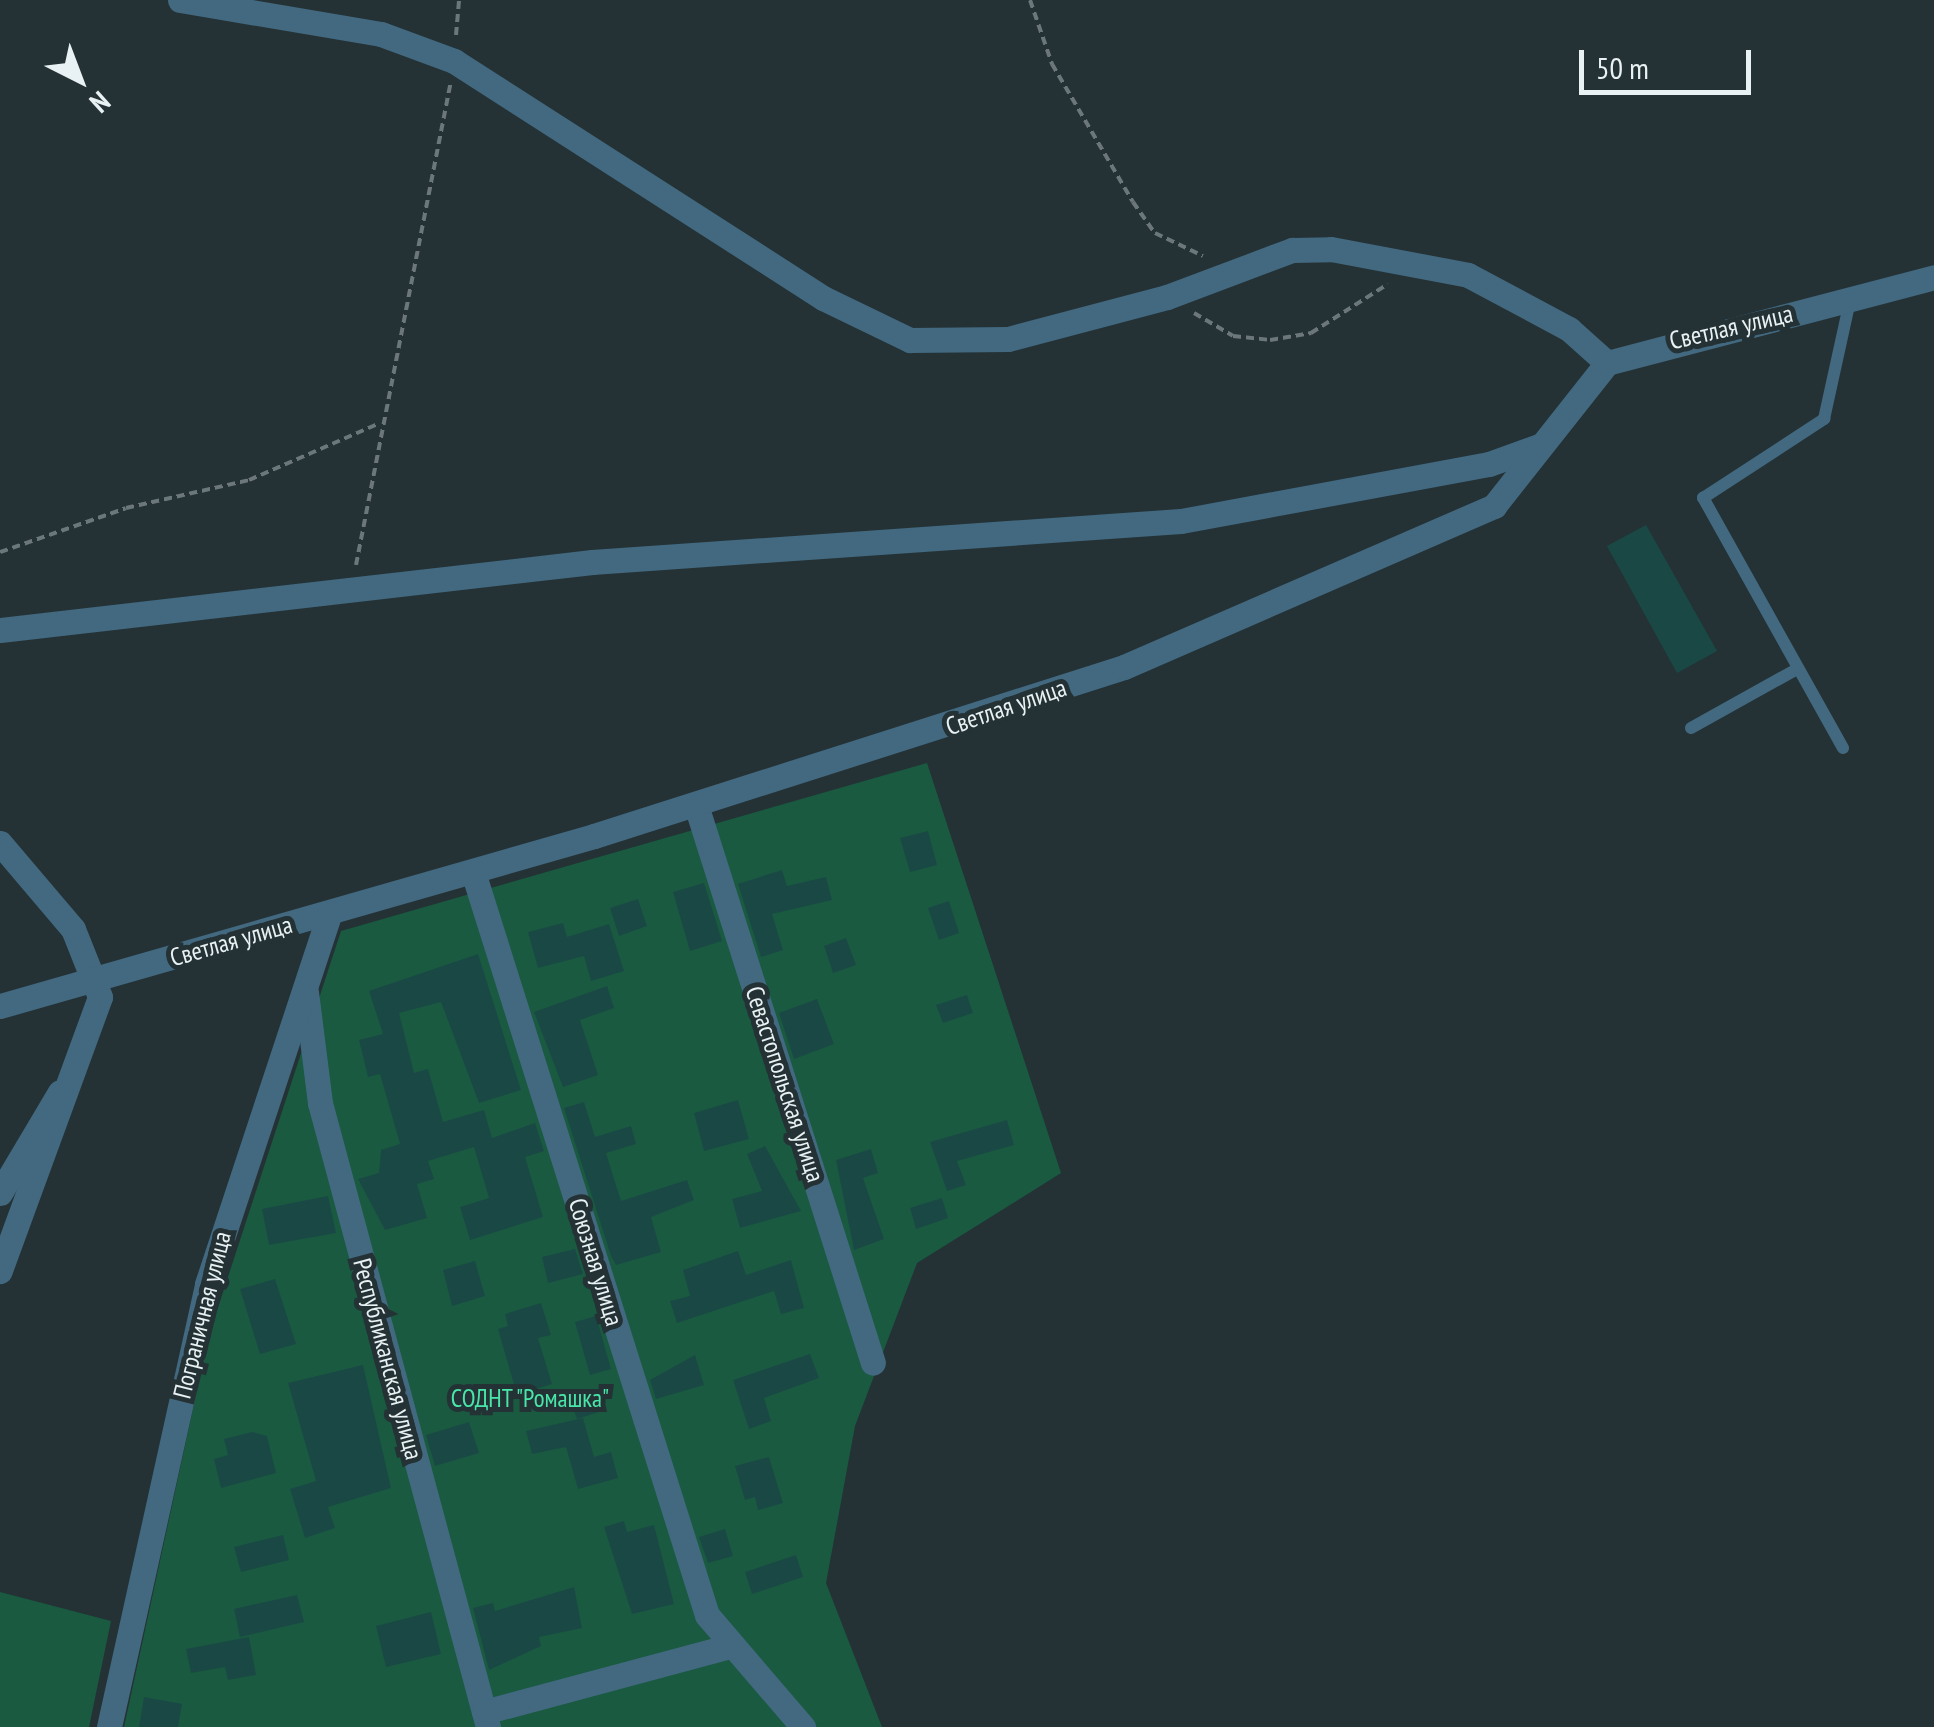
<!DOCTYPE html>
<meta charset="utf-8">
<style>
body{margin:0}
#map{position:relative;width:1934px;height:1727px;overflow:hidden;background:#243235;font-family:"PT Sans Narrow",sans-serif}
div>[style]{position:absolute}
.green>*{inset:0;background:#195a40}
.building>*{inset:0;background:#1a4945}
.path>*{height:4px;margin-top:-2px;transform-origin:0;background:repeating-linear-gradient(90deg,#6b777a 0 8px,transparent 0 13px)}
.service>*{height:12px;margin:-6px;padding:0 6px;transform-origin:6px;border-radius:6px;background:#426980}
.minor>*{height:25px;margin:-12.5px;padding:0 12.5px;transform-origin:12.5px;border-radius:12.5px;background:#426980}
span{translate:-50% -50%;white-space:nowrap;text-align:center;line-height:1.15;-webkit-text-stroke:10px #243235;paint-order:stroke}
.street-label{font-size:25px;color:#e8f1f3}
.park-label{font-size:25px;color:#48e6a9}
.north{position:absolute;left:30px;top:30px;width:100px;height:100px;-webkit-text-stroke:8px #243235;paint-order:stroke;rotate:138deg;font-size:28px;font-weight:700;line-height:40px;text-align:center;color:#e8f1f3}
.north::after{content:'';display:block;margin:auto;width:35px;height:45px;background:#e8f1f3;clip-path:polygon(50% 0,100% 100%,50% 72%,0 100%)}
.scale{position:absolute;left:1579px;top:50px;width:172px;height:45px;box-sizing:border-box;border:5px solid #e8f1f3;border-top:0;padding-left:12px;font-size:30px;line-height:35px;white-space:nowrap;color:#e8f1f3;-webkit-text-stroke:8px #243235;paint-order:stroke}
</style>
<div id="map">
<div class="green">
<i style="clip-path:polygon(927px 763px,1061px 1173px,917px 1263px,855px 1426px,826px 1583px,882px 1727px,124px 1727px,209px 1335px,341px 931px)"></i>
<i style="clip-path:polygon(0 1592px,111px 1621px,89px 1727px,0 1727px)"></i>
</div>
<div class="building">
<i style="clip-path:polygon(1646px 525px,1717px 651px,1677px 673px,1607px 546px)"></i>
<i style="clip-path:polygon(928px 831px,937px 865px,910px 872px,900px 838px)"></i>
<i style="clip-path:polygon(782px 870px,787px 886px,826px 877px,832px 900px,772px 914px,783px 950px,761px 957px,738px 884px)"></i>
<i style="clip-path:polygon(704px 883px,722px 941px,690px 951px,673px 892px)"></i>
<i style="clip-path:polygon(638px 899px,647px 926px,619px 936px,610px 908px)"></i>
<i style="clip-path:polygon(949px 901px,959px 933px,939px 940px,928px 908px)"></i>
<i style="clip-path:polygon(563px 923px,567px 937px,609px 924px,624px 971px,591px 981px,584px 956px,538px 968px,528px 932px)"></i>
<i style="clip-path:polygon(846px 938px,856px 965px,833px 973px,824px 946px)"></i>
<i style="clip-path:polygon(478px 954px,521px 1090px,479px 1103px,441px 1002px,399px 1013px,414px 1073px,428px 1069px,443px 1122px,484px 1110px,492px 1138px,535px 1123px,544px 1151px,525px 1157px,543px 1217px,470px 1240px,460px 1207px,489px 1198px,474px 1147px,428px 1161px,434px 1179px,417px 1184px,427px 1218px,385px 1230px,358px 1179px,379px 1173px,381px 1150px,400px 1144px,380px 1074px,368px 1077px,359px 1040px,383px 1034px,369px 991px)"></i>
<i style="clip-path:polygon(607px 986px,614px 1008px,580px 1020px,598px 1075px,563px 1087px,534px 1012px)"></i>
<i style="clip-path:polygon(967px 995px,973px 1013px,943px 1023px,936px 1005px)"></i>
<i style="clip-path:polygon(817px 999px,834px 1044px,794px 1059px,779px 1013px)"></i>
<i style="clip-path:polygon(738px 1100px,749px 1139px,704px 1151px,694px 1113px)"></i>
<i style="clip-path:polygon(584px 1102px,595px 1137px,631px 1126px,636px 1144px,606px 1153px,621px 1201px,687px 1180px,694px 1200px,651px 1217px,661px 1252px,616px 1265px,611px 1256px,564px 1108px)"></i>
<i style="clip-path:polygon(1007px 1120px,1014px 1145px,957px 1161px,966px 1185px,947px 1191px,930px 1142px)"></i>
<i style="clip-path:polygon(765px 1146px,801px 1211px,740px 1228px,732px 1199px,762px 1191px,747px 1154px)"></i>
<i style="clip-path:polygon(871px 1149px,878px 1173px,863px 1178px,884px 1239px,854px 1250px,836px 1160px)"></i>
<i style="clip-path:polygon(328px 1196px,336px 1233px,269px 1245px,262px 1209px)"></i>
<i style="clip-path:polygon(942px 1198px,948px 1218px,916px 1229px,910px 1208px)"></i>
<i style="clip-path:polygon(575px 1249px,583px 1274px,548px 1283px,542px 1257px)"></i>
<i style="clip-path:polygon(738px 1251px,746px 1275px,791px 1260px,804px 1308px,781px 1314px,774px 1291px,677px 1323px,670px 1301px,690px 1296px,683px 1270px)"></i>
<i style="clip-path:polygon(475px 1261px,485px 1296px,452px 1306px,443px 1270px)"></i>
<i style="clip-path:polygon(275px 1279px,296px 1344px,260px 1354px,240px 1289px)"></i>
<i style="clip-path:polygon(541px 1303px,551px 1335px,538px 1338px,552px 1384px,517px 1395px,498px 1329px,508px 1326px,505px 1314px)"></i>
<i style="clip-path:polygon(596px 1316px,611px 1369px,590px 1375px,575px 1322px)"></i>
<i style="clip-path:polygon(810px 1354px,819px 1378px,764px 1398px,771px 1421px,749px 1429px,733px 1380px)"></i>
<i style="clip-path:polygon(695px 1355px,704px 1385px,656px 1399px,650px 1380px)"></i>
<i style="clip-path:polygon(363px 1365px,391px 1488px,328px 1507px,335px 1528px,305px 1538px,290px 1489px,316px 1481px,288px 1383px)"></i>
<i style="clip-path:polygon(594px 1389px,602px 1411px,577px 1419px,569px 1397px)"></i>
<i style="clip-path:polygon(583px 1418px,594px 1457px,611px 1452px,618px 1478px,578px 1489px,566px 1447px,532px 1454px,526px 1431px)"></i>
<i style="clip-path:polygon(469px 1422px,479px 1453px,435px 1466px,426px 1435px)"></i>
<i style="clip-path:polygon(252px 1432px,267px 1436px,276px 1473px,221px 1488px,214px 1459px,228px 1455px,224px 1439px)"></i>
<i style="clip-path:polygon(769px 1457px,783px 1503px,758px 1510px,755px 1497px,745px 1500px,735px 1466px)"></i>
<i style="clip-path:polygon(624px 1521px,627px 1532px,654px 1525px,674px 1604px,632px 1614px,604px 1527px)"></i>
<i style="clip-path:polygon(725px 1529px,733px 1556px,708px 1563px,699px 1537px)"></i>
<i style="clip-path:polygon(283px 1535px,289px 1560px,241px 1572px,234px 1547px)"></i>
<i style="clip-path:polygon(796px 1555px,803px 1577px,752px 1594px,745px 1572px)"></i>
<i style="clip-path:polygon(574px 1587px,582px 1628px,539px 1637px,541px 1646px,489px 1670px,473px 1608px,493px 1603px,495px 1611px)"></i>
<i style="clip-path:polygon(297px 1595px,304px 1622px,240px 1637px,234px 1609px)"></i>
<i style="clip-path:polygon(431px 1612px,441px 1654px,386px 1667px,376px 1626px)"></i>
<i style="clip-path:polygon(249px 1637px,256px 1675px,228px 1680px,225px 1667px,191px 1673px,186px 1649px)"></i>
<i style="clip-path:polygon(144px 1697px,182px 1704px,178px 1727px,139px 1727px)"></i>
</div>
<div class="path">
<i style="left:1030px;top:0;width:68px;rotate:71deg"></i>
<i style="left:1052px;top:64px;width:160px;rotate:59.6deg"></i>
<i style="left:1133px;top:202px;width:38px;rotate:55deg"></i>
<i style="left:1155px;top:233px;width:53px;rotate:25.6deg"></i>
<i style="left:456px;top:35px;width:35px;rotate:-85deg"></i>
<i style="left:1194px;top:313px;width:45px;rotate:30.5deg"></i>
<i style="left:1233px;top:336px;width:37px;rotate:6deg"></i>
<i style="left:1270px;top:340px;width:42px;rotate:-9.7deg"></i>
<i style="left:1311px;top:333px;width:91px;rotate:-32.5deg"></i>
<i style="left:0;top:552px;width:133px;rotate:-19.2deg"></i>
<i style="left:126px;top:508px;width:126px;rotate:-12.8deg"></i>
<i style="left:249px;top:480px;width:141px;rotate:-23.5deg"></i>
<i style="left:356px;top:565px;width:490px;rotate:-78.9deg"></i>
</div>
<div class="service">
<i style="left:1691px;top:728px;width:121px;rotate:-29.1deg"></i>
<i style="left:1843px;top:748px;width:287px;rotate:-119.2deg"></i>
<i style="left:1703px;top:498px;width:145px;rotate:-33.1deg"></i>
<i style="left:1824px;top:419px;width:121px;rotate:-77.6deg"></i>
</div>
<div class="minor">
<i style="left:180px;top:0;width:204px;rotate:9.6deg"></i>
<i style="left:381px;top:34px;width:78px;rotate:20.3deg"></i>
<i style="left:454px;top:61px;width:439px;rotate:32.7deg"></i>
<i style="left:823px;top:298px;width:97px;rotate:25.8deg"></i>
<i style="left:910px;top:340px;width:98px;rotate:-0.6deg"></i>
<i style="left:1008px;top:339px;width:164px;rotate:-14.8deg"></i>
<i style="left:1167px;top:297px;width:134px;rotate:-20.6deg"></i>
<i style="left:1292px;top:250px;width:39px;rotate:-1deg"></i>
<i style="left:1331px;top:249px;width:139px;rotate:10.7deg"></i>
<i style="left:1468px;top:275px;width:115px;rotate:28.1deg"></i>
<i style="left:1569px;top:329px;width:51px;rotate:41.8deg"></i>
<i style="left:0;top:630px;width:596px;rotate:-6.55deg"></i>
<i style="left:592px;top:562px;width:590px;rotate:-3.98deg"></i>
<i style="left:1181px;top:521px;width:313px;rotate:-10.5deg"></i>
<i style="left:1489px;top:464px;width:53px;rotate:-19.8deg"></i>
<i style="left:696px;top:805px;width:585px;rotate:72.4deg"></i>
<i style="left:0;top:843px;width:113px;rotate:49.7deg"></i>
<i style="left:73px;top:929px;width:73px;rotate:68.3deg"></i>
<i style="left:100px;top:997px;width:292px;rotate:110.1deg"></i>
<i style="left:473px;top:872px;width:779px;rotate:72.52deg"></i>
<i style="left:707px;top:1615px;width:148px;rotate:49.4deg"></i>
<i style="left:306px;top:992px;width:112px;rotate:82.8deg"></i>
<i style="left:320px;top:1103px;width:646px;rotate:74.93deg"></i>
<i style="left:0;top:1006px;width:618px;rotate:-15.97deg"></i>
<i style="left:594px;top:836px;width:556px;rotate:-17.69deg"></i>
<i style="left:1124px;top:667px;width:404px;rotate:-23.5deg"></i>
<i style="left:1494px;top:506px;width:182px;rotate:-51.7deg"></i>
<i style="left:1607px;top:363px;width:338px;rotate:-14.7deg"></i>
<i style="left:0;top:1193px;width:117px;rotate:-59.3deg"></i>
<i style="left:484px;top:1712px;width:252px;rotate:-15deg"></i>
<i style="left:109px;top:1727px;width:454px;rotate:-77.5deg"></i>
<i style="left:207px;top:1284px;width:391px;rotate:-71.7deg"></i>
</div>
<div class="street-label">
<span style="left:1731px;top:327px;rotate:-13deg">Светлая улица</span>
<span style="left:1006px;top:707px;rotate:-19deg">Светлая улица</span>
<span style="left:231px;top:941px;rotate:-16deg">Светлая улица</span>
<span style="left:785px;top:1084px;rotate:72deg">Севастопольская улица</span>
<span style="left:596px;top:1262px;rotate:73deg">Союзная улица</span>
<span style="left:202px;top:1315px;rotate:-76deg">Пограничная улица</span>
<span style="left:388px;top:1359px;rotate:75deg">Республиканская улица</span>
</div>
<div class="park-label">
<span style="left:530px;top:1398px">СОДНТ "Ромашка"</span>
</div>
<div class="north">N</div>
<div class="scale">50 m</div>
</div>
